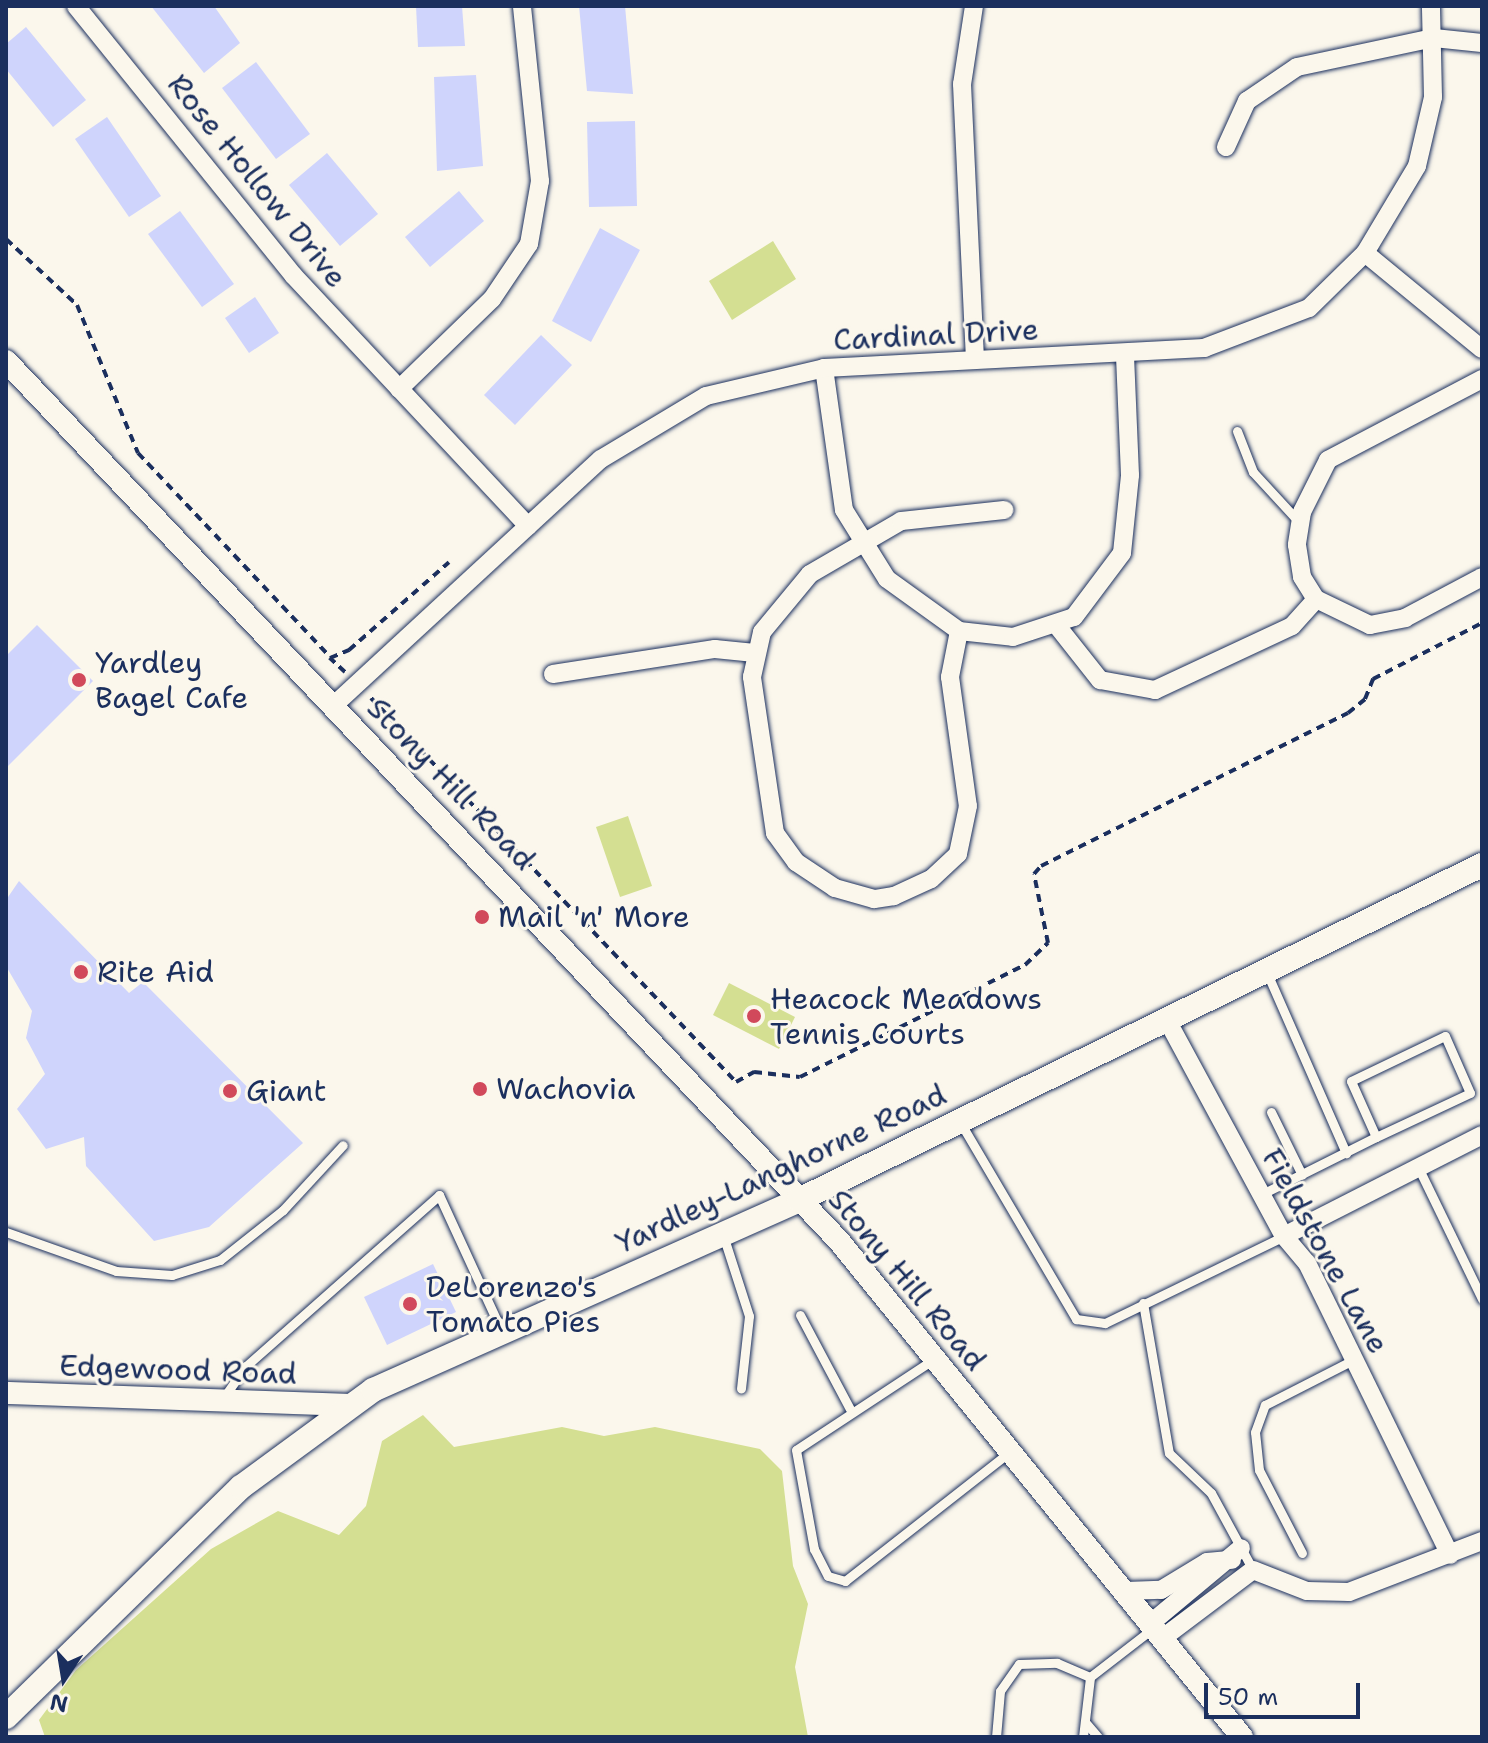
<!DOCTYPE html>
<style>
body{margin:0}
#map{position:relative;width:1488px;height:1743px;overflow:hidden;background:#fbf7ec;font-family:"Shantell Sans",sans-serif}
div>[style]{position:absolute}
.green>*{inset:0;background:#d4df92}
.building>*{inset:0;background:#cfd4fc}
.path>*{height:4px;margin-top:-2px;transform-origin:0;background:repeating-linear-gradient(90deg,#1b2f5e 0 8px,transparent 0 14px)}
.roads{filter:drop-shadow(0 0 2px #1b2f5e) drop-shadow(0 0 2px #1b2f5e)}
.service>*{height:9px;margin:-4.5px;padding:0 4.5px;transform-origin:4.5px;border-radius:4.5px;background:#fbf7ec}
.minor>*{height:18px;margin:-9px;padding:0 9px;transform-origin:9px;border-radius:9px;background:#fbf7ec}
.tertiary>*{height:22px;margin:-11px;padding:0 11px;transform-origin:11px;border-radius:11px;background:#fbf7ec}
.secondary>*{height:24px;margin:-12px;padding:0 12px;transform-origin:12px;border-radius:12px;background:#fbf7ec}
.dots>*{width:22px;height:22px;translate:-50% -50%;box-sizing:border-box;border:4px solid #fbf7ec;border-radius:50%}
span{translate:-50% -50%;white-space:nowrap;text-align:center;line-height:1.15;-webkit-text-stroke:6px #fbf7ec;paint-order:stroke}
.street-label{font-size:30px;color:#1b2f5e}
.poi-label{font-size:30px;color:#1b2f5e}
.left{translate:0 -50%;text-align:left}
.frame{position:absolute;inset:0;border:8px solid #1b2f5e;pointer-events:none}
.north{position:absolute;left:24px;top:1639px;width:80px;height:80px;-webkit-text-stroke:6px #fbf7ec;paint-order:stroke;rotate:192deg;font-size:22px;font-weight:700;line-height:32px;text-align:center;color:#1b2f5e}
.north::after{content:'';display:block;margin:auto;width:28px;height:36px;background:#1b2f5e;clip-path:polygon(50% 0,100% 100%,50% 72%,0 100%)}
.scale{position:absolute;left:1204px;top:1683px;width:156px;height:36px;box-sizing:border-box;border:4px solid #1b2f5e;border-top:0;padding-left:10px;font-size:24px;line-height:28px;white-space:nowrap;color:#1b2f5e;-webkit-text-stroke:6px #fbf7ec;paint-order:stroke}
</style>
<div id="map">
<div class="green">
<i style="clip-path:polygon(773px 241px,796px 279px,732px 320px,709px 281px)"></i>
<i style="clip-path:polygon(628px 816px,652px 886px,620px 897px,596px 827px)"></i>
<i style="clip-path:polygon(729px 983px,795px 1017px,779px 1049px,713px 1015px)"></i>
<i style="clip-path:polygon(423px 1415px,454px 1447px,562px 1427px,604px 1436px,655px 1427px,760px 1449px,782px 1471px,793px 1566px,808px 1604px,795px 1667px,808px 1737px,45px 1737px,39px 1720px,76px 1670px,211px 1549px,278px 1511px,339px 1535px,366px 1506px,382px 1441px)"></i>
</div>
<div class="building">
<i style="clip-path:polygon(151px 6px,214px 6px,240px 43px,204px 73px)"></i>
<i style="clip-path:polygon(416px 6px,462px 6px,465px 46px,418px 47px)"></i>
<i style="clip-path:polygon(579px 6px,625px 6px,633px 94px,587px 91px)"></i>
<i style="clip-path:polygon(26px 27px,86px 100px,53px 127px,6px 69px,6px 44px)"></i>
<i style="clip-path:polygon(256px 62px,310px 134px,276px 159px,222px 88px)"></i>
<i style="clip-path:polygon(476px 75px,483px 166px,437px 171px,434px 77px)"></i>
<i style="clip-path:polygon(107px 117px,161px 196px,129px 217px,75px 139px)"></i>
<i style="clip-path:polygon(635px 121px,637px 206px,589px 207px,587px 122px)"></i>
<i style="clip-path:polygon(327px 153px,378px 214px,340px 246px,289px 185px)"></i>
<i style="clip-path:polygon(459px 191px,484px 221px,430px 267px,405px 237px)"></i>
<i style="clip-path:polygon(180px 211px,234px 284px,202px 307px,148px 234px)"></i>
<i style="clip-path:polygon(600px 228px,640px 250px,591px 342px,552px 321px)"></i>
<i style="clip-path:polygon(255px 297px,279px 333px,249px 353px,225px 318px)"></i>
<i style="clip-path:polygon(541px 335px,572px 365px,515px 425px,484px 395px)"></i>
<i style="clip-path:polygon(37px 625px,93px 681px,6px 768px,6px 656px)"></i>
<i style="clip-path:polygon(19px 881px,129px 993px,143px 982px,303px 1143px,209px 1227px,154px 1241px,86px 1166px,84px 1137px,46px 1149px,17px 1109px,45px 1074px,26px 1038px,32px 1011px,6px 966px,6px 900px)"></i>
<i style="clip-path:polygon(433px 1264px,456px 1312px,387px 1345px,364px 1297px)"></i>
</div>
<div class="path">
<i style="left:6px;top:239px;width:97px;rotate:42.9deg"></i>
<i style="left:77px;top:305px;width:160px;rotate:67.6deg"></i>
<i style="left:138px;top:453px;width:280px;rotate:46.7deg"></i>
<i style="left:345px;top:672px;width:21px;rotate:-137deg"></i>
<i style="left:330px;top:658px;width:21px;rotate:-23deg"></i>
<i style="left:349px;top:650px;width:133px;rotate:-41.3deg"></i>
<i style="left:371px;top:698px;width:530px;rotate:46.45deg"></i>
<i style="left:736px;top:1082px;width:21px;rotate:-29deg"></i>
<i style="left:754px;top:1072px;width:46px;rotate:6.2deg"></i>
<i style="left:800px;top:1077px;width:251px;rotate:-26.5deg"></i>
<i style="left:1025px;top:965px;width:32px;rotate:-44deg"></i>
<i style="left:1048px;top:943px;width:70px;rotate:-101.5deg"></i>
<i style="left:1034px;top:874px;width:11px;rotate:-49deg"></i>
<i style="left:1041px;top:866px;width:343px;rotate:-26.5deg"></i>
<i style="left:1348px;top:713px;width:22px;rotate:-39deg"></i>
<i style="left:1365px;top:699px;width:22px;rotate:-68deg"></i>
<i style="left:1373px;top:679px;width:123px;rotate:-27.2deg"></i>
</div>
<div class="roads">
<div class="service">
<i style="left:1237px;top:431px;width:44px;rotate:68.7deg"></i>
<i style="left:1253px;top:472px;width:68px;rotate:47.4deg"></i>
<i style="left:1267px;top:973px;width:197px;rotate:66.3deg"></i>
<i style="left:1271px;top:1112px;width:70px;rotate:63.8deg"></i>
<i style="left:960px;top:1122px;width:229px;rotate:59.5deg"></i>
<i style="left:1076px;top:1319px;width:29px;rotate:8deg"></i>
<i style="left:1105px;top:1323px;width:199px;rotate:-25.9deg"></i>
<i style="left:1417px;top:1165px;width:149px;rotate:64.1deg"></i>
<i style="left:1262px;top:1194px;width:127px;rotate:-26.6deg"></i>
<i style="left:1376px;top:1137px;width:61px;rotate:-114.1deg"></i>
<i style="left:1351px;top:1081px;width:104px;rotate:-25.6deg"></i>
<i style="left:1445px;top:1036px;width:62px;rotate:66.3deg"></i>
<i style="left:1470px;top:1093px;width:104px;rotate:154.9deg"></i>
<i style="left:6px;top:1232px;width:117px;rotate:19.5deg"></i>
<i style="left:116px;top:1271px;width:56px;rotate:4.1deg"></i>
<i style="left:172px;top:1275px;width:50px;rotate:-17.4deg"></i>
<i style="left:220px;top:1260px;width:80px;rotate:-38.4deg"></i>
<i style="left:283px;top:1210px;width:88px;rotate:-47.3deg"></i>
<i style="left:723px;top:1235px;width:85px;rotate:72.2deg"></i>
<i style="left:749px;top:1316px;width:73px;rotate:96.3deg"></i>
<i style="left:1143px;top:1303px;width:152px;rotate:80.2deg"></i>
<i style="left:1169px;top:1453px;width:58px;rotate:43.6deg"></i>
<i style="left:1211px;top:1493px;width:88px;rotate:61.4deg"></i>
<i style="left:800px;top:1315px;width:106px;rotate:62deg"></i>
<i style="left:934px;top:1359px;width:165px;rotate:146.6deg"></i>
<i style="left:796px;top:1450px;width:101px;rotate:79.7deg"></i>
<i style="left:814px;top:1549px;width:30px;rotate:63deg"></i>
<i style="left:828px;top:1576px;width:18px;rotate:16deg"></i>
<i style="left:845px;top:1581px;width:207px;rotate:-38.1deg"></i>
<i style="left:224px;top:1397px;width:38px;rotate:-55deg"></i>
<i style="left:246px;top:1366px;width:258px;rotate:-41.5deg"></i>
<i style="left:439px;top:1195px;width:149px;rotate:65.3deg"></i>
<i style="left:1302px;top:1553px;width:93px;rotate:-117.4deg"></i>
<i style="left:1259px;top:1470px;width:38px;rotate:-96deg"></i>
<i style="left:1255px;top:1432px;width:29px;rotate:-70deg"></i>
<i style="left:1265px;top:1405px;width:101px;rotate:-27.1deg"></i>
<i style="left:1085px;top:1722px;width:20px;rotate:49deg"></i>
<i style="left:996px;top:1737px;width:46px;rotate:-85deg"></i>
<i style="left:1000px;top:1691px;width:33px;rotate:-55deg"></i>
<i style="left:1019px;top:1664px;width:38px;rotate:-2deg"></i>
<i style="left:1057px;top:1663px;width:36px;rotate:23deg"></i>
<i style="left:1083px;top:1737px;width:60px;rotate:-83.3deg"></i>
<i style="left:1090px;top:1677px;width:78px;rotate:-37.7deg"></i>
</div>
<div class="minor">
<i style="left:76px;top:6px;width:346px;rotate:51.1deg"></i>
<i style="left:293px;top:275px;width:344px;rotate:46.9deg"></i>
<i style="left:974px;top:6px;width:79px;rotate:98.7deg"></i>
<i style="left:962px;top:84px;width:276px;rotate:87.3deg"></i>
<i style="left:1226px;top:147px;width:51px;rotate:-65.5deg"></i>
<i style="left:1247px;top:101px;width:60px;rotate:-34.2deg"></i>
<i style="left:1297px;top:67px;width:140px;rotate:-12deg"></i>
<i style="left:1434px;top:38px;width:48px;rotate:5.9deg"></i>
<i style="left:1365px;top:253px;width:151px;rotate:39.4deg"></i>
<i style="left:824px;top:368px;width:143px;rotate:82deg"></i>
<i style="left:844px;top:510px;width:81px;rotate:58.1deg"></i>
<i style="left:887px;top:579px;width:89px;rotate:35.8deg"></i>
<i style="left:959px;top:631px;width:54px;rotate:6.3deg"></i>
<i style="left:1013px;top:637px;width:64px;rotate:-18.2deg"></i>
<i style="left:1074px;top:617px;width:80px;rotate:-53.1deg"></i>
<i style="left:1122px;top:553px;width:78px;rotate:-84.1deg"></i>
<i style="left:1130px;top:475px;width:121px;rotate:-92.4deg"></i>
<i style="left:1482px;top:379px;width:174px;rotate:152.3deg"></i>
<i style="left:1328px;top:460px;width:58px;rotate:116.6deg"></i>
<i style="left:1302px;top:512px;width:33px;rotate:99deg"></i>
<i style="left:1297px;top:545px;width:32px;rotate:81deg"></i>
<i style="left:1302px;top:577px;width:26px;rotate:58deg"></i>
<i style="left:1316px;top:599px;width:60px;rotate:25.7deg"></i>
<i style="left:1370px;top:625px;width:36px;rotate:-11deg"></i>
<i style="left:1405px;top:618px;width:87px;rotate:-28deg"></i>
<i style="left:399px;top:389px;width:129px;rotate:-44.1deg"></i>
<i style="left:492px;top:299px;width:66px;rotate:-56.1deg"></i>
<i style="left:529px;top:244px;width:64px;rotate:-80.1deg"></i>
<i style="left:540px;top:181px;width:176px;rotate:-95.9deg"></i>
<i style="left:1058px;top:627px;width:68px;rotate:51.6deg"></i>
<i style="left:1100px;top:680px;width:56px;rotate:10.3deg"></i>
<i style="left:1155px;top:690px;width:151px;rotate:-25deg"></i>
<i style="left:1292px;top:626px;width:36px;rotate:-48deg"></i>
<i style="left:959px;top:631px;width:47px;rotate:101.1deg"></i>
<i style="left:950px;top:677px;width:130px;rotate:82.1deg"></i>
<i style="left:968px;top:806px;width:49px;rotate:101.8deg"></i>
<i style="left:958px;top:854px;width:37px;rotate:137deg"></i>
<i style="left:931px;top:879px;width:41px;rotate:155.3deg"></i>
<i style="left:894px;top:896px;width:20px;rotate:171deg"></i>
<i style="left:874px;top:899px;width:41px;rotate:-164.2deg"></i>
<i style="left:835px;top:888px;width:47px;rotate:-146.3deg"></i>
<i style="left:796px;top:862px;width:36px;rotate:-126deg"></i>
<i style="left:775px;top:833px;width:158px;rotate:-98.4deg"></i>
<i style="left:752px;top:677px;width:46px;rotate:-77.5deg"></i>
<i style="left:762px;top:632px;width:75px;rotate:-50.4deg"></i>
<i style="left:810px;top:574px;width:105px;rotate:-30.2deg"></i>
<i style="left:901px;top:521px;width:104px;rotate:-6.1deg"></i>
<i style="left:553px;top:674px;width:164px;rotate:-8.8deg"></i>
<i style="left:715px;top:649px;width:40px;rotate:5.7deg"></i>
<i style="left:333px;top:706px;width:364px;rotate:-42.7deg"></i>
<i style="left:601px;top:459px;width:122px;rotate:-31deg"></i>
<i style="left:706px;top:396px;width:121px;rotate:-13.3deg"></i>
<i style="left:824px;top:368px;width:381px;rotate:-3deg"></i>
<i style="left:1204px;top:348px;width:112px;rotate:-20.9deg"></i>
<i style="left:1309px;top:308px;width:78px;rotate:-44.5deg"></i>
<i style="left:1365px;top:253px;width:101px;rotate:-59.1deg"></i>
<i style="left:1417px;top:166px;width:71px;rotate:-76.9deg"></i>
<i style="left:1433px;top:97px;width:91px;rotate:-91.3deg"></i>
<i style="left:1167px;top:1020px;width:246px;rotate:61.6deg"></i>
<i style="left:1284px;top:1236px;width:35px;rotate:50deg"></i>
<i style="left:1307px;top:1263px;width:325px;rotate:63.9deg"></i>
<i style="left:1284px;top:1236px;width:222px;rotate:-27deg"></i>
<i style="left:1126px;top:1591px;width:35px;rotate:-2deg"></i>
<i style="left:1161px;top:1590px;width:54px;rotate:-31.3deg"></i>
<i style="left:1207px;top:1562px;width:25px;rotate:-5deg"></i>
<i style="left:1151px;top:1623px;width:117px;rotate:-39.8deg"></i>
<i style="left:1164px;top:1637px;width:111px;rotate:-37deg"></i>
<i style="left:1253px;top:1570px;width:58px;rotate:21.3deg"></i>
<i style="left:1307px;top:1591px;width:42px;rotate:1.4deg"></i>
<i style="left:1349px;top:1592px;width:142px;rotate:-21deg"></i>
</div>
<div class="tertiary">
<i style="left:6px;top:361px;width:1212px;rotate:46.57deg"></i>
<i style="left:839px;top:1241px;width:639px;rotate:50.91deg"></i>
<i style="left:6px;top:1393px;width:341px;rotate:2deg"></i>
</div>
<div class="secondary">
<i style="left:6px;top:1717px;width:329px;rotate:-44.4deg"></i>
<i style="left:241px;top:1487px;width:164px;rotate:-36.3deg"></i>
<i style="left:373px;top:1390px;width:466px;rotate:-24deg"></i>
<i style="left:799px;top:1200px;width:761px;rotate:-26.13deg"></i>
</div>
</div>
<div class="dots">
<i style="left:79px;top:680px;background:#d1495b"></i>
<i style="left:482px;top:917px;background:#d1495b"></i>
<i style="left:81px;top:972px;background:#d1495b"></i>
<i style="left:754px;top:1016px;background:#d1495b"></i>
<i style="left:480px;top:1089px;background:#d1495b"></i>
<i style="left:230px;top:1091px;background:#d1495b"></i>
<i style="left:410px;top:1304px;background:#d1495b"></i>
</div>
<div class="street-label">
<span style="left:257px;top:181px;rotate:51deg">Rose Hollow Drive</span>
<span style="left:936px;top:335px;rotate:-3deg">Cardinal Drive</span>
<span style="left:451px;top:784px;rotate:46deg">Stony Hill Road</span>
<span style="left:781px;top:1169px;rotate:-25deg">Yardley-Langhorne Road</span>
<span style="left:1325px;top:1251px;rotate:61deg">Fieldstone Lane</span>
<span style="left:907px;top:1280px;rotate:50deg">Stony Hill Road</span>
<span style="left:178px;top:1370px;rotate:2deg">Edgewood Road</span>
</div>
<div class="poi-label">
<span class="left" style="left:95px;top:680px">Yardley<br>Bagel Cafe</span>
<span class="left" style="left:498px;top:917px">Mail 'n' More</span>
<span class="left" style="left:97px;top:972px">Rite Aid</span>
<span class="left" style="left:770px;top:1016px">Heacock Meadows<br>Tennis Courts</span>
<span class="left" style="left:496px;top:1089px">Wachovia</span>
<span class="left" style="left:246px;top:1091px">Giant</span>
<span class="left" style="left:426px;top:1304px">DeLorenzo's<br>Tomato Pies</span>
</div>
<div class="frame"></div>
<div class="north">N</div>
<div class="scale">50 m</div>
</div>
